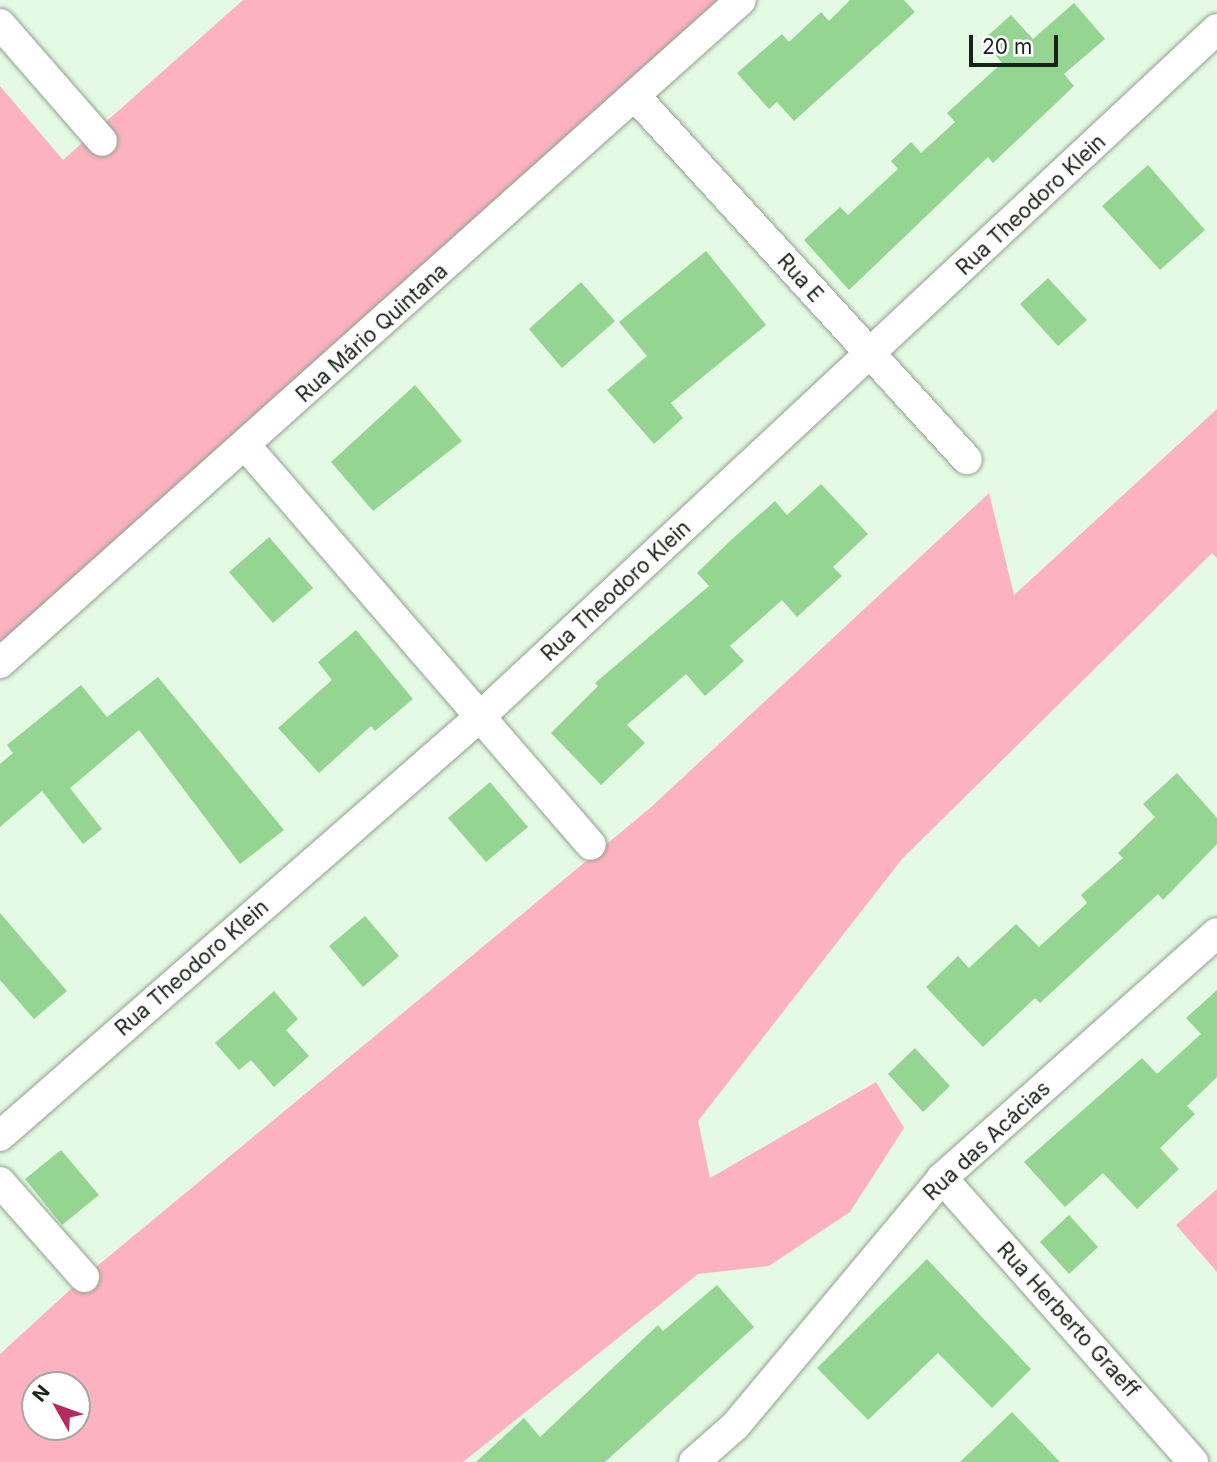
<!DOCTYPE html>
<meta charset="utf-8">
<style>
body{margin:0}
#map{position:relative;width:1217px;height:1462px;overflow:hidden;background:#e5fae4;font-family:Inter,sans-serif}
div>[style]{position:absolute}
.green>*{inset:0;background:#fdb2c2}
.building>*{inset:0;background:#95d592}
.roads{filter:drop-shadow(0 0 2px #8fa28d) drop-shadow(0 0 2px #8fa28d)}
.minor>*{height:30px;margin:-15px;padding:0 15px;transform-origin:15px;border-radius:15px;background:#fff}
span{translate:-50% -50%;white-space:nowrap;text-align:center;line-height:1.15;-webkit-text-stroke:6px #fff;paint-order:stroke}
.street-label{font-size:21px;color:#192119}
.north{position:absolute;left:21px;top:1371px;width:70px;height:70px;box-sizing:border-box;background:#fff;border:2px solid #a3a6a3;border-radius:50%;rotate:310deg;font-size:19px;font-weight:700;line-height:28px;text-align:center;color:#192119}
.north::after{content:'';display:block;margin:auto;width:24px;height:32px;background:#b82a5b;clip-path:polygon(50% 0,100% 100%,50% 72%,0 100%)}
.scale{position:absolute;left:969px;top:35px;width:89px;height:32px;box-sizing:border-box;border:4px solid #192119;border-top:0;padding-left:9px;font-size:21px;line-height:24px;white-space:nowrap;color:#192119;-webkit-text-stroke:5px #fff;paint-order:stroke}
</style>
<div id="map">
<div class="green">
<i style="clip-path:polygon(243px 0,721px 0,0 649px,0 86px,63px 160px)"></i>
<i style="clip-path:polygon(evenodd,1217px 409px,1217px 558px,1212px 553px,902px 859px,698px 1121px,710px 1178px,876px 1082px,904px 1128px,850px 1212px,769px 1266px,698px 1274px,463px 1462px,0 1462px,0 1354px,84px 1277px,649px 809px,989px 493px,1014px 595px,1217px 409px,35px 1385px,77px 1385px,77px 1427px,35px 1427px,35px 1385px)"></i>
<i style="clip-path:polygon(1217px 1189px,1217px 1272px,1176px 1225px)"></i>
</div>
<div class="building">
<i style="clip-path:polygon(850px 0,904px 0,915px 12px,794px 121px,777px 102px,769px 109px,737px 73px,782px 34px,789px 42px,821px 12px,829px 21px)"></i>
<i style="clip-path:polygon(1074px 3px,1105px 39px,1064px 74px,1074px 86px,993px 163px,988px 157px,849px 290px,804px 240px,840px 207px,848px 215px,898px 169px,891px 161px,911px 142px,921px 153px,955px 122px,947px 113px,1002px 63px,983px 40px,1011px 15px,1033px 39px)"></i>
<i style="clip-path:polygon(1148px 165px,1205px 230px,1160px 270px,1102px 206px)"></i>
<i style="clip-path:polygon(706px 251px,766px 325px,671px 403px,683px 418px,654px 444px,607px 390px,647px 356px,619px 322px)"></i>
<i style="clip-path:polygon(1048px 278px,1087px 320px,1058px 346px,1020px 304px)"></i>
<i style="clip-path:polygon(581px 282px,615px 321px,562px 368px,529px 329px)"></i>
<i style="clip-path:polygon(415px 385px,462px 441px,373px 511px,331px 462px)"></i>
<i style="clip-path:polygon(821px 484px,868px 534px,833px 567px,842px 576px,797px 617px,782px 600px,730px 646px,744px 661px,705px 696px,686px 674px,627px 725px,645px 743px,601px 785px,551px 733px,598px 686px,595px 683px,709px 586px,697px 573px,730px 541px,775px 501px,787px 515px)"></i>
<i style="clip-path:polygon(269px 537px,313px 588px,273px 623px,229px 572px)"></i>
<i style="clip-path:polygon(356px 630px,413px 699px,375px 731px,371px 726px,319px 773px,278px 728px,332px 680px,318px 662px)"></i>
<i style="clip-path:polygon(158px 677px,284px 830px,240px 864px,139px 730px,70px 788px,102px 829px,83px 844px,42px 791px,0 827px,0 764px,13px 753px,7px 745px,81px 685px,107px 717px)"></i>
<i style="clip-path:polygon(1177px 773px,1217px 818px,1217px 844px,1163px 900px,1158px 894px,1040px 1003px,1035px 998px,983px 1047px,926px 987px,958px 956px,969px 968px,1016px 924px,1039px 947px,1087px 903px,1081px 895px,1123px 858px,1118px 853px,1155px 817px,1143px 804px)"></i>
<i style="clip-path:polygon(490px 782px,528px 827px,486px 862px,448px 818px)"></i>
<i style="clip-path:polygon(0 913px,67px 991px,34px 1019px,0 980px)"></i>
<i style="clip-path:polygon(365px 916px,399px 956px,363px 987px,329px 946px)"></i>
<i style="clip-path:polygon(1217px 990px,1217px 1077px,1187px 1106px,1195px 1114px,1160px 1148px,1179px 1169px,1137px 1209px,1103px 1173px,1065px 1207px,1024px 1162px,1142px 1058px,1157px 1074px,1201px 1034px,1186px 1018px)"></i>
<i style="clip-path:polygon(274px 991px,298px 1019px,286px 1030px,309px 1056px,274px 1087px,251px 1060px,239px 1070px,215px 1043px)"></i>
<i style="clip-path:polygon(915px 1048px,950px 1086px,923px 1112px,888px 1074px)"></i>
<i style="clip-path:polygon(61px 1150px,99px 1195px,62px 1225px,25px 1179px)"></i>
<i style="clip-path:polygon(1069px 1215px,1098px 1247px,1069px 1274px,1040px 1242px)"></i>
<i style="clip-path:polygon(927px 1259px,1031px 1369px,992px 1408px,938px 1353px,868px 1420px,817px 1368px)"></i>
<i style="clip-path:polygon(717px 1285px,754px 1327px,605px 1462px,476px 1462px,524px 1418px,540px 1437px,658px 1325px,663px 1331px)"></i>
<i style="clip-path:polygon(1012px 1412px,1060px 1462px,960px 1462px)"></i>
</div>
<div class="roads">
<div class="minor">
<i style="left:0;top:24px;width:155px;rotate:48.9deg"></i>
<i style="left:635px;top:96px;width:492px;rotate:47.6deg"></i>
<i style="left:246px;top:446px;width:527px;rotate:49.15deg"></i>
<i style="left:0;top:663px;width:994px;rotate:-41.82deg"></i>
<i style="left:0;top:1136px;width:641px;rotate:-41.14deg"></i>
<i style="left:483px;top:714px;width:1004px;rotate:-43.02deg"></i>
<i style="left:942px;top:1178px;width:379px;rotate:48.5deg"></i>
<i style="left:0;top:1182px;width:127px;rotate:48.5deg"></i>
<i style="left:694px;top:1462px;width:55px;rotate:-41.3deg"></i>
<i style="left:735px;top:1426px;width:323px;rotate:-50.1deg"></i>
<i style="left:942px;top:1178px;width:368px;rotate:-41.7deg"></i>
</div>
</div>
<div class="street-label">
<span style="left:1031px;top:205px;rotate:-43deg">Rua Theodoro Klein</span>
<span style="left:800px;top:278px;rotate:48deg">Rua E</span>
<span style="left:372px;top:333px;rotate:-42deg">Rua Mário Quintana</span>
<span style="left:616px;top:591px;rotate:-43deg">Rua Theodoro Klein</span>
<span style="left:192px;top:968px;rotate:-41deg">Rua Theodoro Klein</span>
<span style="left:987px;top:1141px;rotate:-43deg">Rua das Acácias</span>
<span style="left:1068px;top:1320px;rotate:48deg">Rua Herberto Graeff</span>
</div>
<div class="north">N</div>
<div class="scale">20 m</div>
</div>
